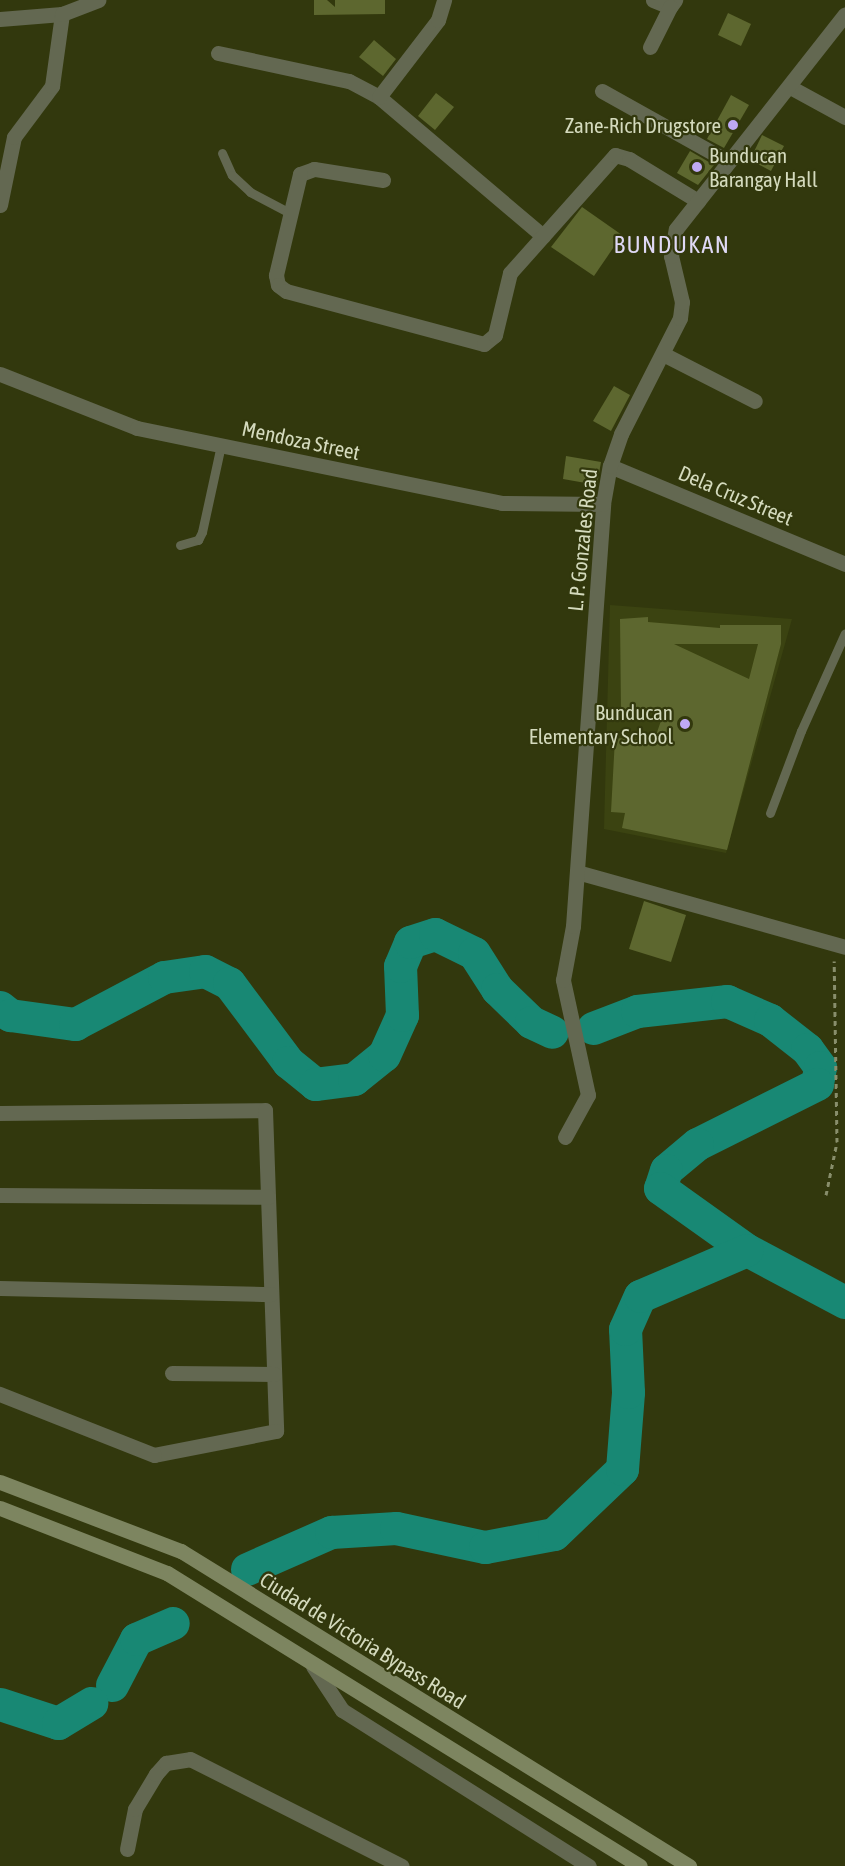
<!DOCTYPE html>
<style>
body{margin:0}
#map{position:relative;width:845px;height:1866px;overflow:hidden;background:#32380d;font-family:"Asap Condensed",sans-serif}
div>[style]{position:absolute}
.built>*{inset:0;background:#3b4311}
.river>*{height:33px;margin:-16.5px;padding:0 16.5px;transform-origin:16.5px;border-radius:16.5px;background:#188874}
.building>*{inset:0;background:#5d672f}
.path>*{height:3px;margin-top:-1.5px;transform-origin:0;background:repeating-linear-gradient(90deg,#888e6b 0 4.5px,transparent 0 9px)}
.service>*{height:9px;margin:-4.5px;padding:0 4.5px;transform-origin:4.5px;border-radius:4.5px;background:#636851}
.minor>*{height:15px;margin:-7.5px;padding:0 7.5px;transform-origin:7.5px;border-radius:7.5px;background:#636851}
.secondary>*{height:15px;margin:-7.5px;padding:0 7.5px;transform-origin:7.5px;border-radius:7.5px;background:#7d8560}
.dots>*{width:16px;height:16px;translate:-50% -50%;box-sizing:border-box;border:3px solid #32380d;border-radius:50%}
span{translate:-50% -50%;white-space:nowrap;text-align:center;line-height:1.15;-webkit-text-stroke:4.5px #32380d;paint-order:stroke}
.poi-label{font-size:21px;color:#d4dabd}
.right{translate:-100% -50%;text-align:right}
.left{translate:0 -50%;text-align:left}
.street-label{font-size:21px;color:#d4dabd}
.quarter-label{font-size:24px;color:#dfd8f5;letter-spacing:1.5px}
</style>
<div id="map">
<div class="built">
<i style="clip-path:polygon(610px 605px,792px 619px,726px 853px,604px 829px)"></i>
</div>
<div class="river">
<i style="left:0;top:1007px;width:13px;rotate:39deg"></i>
<i style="left:10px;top:1015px;width:66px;rotate:7.9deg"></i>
<i style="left:75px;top:1024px;width:101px;rotate:-27.8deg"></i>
<i style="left:164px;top:977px;width:41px;rotate:-8.3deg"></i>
<i style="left:205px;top:971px;width:27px;rotate:27deg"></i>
<i style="left:229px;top:983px;width:99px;rotate:53.2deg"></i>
<i style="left:288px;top:1062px;width:35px;rotate:39deg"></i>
<i style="left:315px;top:1084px;width:39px;rotate:-7deg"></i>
<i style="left:354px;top:1079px;width:38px;rotate:-39deg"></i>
<i style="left:384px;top:1055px;width:44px;rotate:-65.8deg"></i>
<i style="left:402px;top:1015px;width:49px;rotate:-92.3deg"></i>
<i style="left:400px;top:966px;width:26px;rotate:-67deg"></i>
<i style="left:410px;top:942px;width:26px;rotate:-18deg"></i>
<i style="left:435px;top:934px;width:43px;rotate:26deg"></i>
<i style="left:474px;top:953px;width:43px;rotate:57.4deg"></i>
<i style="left:497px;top:989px;width:47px;rotate:44.1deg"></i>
<i style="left:531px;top:1022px;width:23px;rotate:25deg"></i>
<i style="left:593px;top:1028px;width:47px;rotate:-21.1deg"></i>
<i style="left:637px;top:1011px;width:91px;rotate:-6.3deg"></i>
<i style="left:727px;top:1001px;width:47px;rotate:23.8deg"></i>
<i style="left:770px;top:1020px;width:47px;rotate:38.1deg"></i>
<i style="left:807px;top:1049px;width:22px;rotate:54deg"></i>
<i style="left:820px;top:1067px;width:17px;rotate:100deg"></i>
<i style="left:817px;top:1084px;width:134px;rotate:153.4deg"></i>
<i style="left:697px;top:1144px;width:40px;rotate:140deg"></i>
<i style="left:666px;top:1170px;width:19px;rotate:108deg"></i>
<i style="left:660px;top:1188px;width:107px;rotate:35.5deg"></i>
<i style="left:747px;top:1250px;width:111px;rotate:28deg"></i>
<i style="left:247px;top:1569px;width:92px;rotate:-23.8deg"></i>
<i style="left:331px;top:1532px;width:65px;rotate:-3.5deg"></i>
<i style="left:396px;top:1528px;width:91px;rotate:12.1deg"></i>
<i style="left:485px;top:1547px;width:70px;rotate:-10.7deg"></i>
<i style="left:554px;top:1534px;width:94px;rotate:-43.7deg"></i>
<i style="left:622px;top:1469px;width:77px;rotate:-85.5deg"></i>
<i style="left:628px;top:1392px;width:63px;rotate:-92.7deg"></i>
<i style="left:625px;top:1329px;width:36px;rotate:-66deg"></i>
<i style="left:640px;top:1296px;width:116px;rotate:-23.3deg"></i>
<i style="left:112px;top:1685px;width:52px;rotate:-62.4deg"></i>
<i style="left:136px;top:1639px;width:40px;rotate:-23.4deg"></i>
<i style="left:0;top:1704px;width:61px;rotate:18.1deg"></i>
<i style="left:58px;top:1723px;width:39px;rotate:-31deg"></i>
</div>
<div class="building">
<i style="clip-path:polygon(314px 0,327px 0,335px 7px,335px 0,385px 0,385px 14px,314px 15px)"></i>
<i style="clip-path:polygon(728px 13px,751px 24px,741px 46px,718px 35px)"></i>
<i style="clip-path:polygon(374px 40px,396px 59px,383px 76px,359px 57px)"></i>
<i style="clip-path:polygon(436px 93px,454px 107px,435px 130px,418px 116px)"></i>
<i style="clip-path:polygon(731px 95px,749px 105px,724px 148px,707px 139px)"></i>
<i style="clip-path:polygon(762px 135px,784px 146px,771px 171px,750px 160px)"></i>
<i style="clip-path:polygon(690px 151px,714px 165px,698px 185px,677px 173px)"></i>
<i style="clip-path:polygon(582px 207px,622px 235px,594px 276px,551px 247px)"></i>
<i style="clip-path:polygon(614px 386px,630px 395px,611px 431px,593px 421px)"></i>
<i style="clip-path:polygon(566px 456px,601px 462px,597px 485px,563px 479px)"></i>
<i style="clip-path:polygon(evenodd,648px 617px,648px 622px,720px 628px,720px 625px,781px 625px,781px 644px,727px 850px,622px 828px,625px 813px,611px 812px,615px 738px,654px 741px,664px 712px,621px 711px,620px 619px,648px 617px,674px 644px,758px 644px,749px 679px,674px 644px)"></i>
<i style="clip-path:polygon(644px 901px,686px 915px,671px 962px,629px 949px)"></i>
</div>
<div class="path">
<i style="left:826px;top:1195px;width:54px;rotate:-78.3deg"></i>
<i style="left:837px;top:1142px;width:181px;rotate:-90.9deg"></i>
</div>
<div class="service">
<i style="left:222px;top:153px;width:24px;rotate:66deg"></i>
<i style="left:232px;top:175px;width:25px;rotate:43deg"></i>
<i style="left:250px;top:192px;width:45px;rotate:27.7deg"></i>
<i style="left:180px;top:545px;width:19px;rotate:-16deg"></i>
<i style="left:198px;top:540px;width:9px;rotate:-63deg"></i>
<i style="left:202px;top:532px;width:89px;rotate:-77.7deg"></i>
<i style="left:770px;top:813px;width:88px;rotate:-69.3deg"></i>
<i style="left:801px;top:731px;width:107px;rotate:-65.8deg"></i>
</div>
<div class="minor">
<i style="left:653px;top:0;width:18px;rotate:22deg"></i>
<i style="left:670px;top:7px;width:9px;rotate:-54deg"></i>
<i style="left:0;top:19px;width:62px;rotate:-4.6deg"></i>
<i style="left:650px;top:47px;width:45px;rotate:-63.4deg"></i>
<i style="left:218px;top:53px;width:134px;rotate:12.1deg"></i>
<i style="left:349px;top:81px;width:34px;rotate:28deg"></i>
<i style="left:379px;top:97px;width:215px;rotate:40.3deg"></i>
<i style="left:790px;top:87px;width:63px;rotate:28.6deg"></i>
<i style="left:602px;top:91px;width:145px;rotate:29.2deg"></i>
<i style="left:379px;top:97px;width:97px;rotate:-52.5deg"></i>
<i style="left:438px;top:20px;width:21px;rotate:-73deg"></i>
<i style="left:383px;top:180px;width:70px;rotate:-170.9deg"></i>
<i style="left:314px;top:169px;width:15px;rotate:160deg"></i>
<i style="left:300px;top:174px;width:104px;rotate:103.4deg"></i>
<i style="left:276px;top:275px;width:10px;rotate:79deg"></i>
<i style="left:278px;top:285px;width:10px;rotate:37deg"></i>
<i style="left:286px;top:291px;width:205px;rotate:15deg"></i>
<i style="left:484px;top:344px;width:14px;rotate:-39deg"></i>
<i style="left:495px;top:335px;width:64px;rotate:-76.4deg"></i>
<i style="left:510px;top:273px;width:158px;rotate:-48.3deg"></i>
<i style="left:615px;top:155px;width:15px;rotate:16deg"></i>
<i style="left:629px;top:159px;width:81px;rotate:31.3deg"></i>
<i style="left:0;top:205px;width:69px;rotate:-78.4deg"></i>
<i style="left:14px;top:137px;width:64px;rotate:-53.3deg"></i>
<i style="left:52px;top:86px;width:73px;rotate:-82.1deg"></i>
<i style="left:62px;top:14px;width:39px;rotate:-21deg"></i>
<i style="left:663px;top:354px;width:103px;rotate:27.1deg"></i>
<i style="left:0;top:374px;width:147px;rotate:21.5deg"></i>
<i style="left:137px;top:428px;width:373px;rotate:11.6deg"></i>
<i style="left:502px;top:503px;width:101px;rotate:0.6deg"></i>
<i style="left:610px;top:466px;width:255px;rotate:22.6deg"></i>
<i style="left:577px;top:872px;width:278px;rotate:15.6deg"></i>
<i style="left:0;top:1113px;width:265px;rotate:-0.6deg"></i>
<i style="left:265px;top:1110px;width:321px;rotate:88deg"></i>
<i style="left:276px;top:1431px;width:124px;rotate:168.9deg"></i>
<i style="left:154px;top:1455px;width:166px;rotate:-158.4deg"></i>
<i style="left:565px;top:1137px;width:48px;rotate:-61.3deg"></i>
<i style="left:588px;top:1095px;width:118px;rotate:-102.3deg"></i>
<i style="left:563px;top:980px;width:55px;rotate:-79.5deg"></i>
<i style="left:573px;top:926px;width:423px;rotate:-85.9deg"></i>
<i style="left:603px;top:504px;width:39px;rotate:-80deg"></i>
<i style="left:610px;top:466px;width:34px;rotate:-71deg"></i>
<i style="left:621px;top:434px;width:130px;rotate:-63deg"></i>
<i style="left:680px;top:318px;width:16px;rotate:-83deg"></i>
<i style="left:682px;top:302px;width:47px;rotate:-103.4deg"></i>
<i style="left:671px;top:256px;width:27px;rotate:-80deg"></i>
<i style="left:676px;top:229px;width:273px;rotate:-51.8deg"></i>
<i style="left:0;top:1195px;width:268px;rotate:0.4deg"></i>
<i style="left:0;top:1288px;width:271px;rotate:1.3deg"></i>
<i style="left:172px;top:1373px;width:102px;rotate:0.6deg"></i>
<i style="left:313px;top:1666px;width:53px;rotate:56.6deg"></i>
<i style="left:342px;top:1710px;width:292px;rotate:32.3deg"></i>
<i style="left:127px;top:1849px;width:41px;rotate:-78.7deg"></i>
<i style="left:135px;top:1809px;width:41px;rotate:-59deg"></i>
<i style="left:156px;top:1774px;width:15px;rotate:-48deg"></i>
<i style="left:166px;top:1763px;width:24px;rotate:-9deg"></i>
<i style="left:190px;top:1759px;width:237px;rotate:26.8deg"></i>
</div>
<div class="secondary">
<i style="left:0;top:1482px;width:194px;rotate:20.9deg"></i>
<i style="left:181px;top:1551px;width:598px;rotate:31.8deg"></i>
<i style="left:0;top:1508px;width:179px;rotate:21.3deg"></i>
<i style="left:167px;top:1573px;width:556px;rotate:31.78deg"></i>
</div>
<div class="dots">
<i style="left:733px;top:125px;background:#bfa9f4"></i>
<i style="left:697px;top:167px;background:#bfa9f4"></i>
<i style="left:685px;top:724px;background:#bfa9f4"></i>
</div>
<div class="poi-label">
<span class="right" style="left:721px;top:125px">Zane-Rich Drugstore</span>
<span class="left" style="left:709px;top:167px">Bunducan<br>Barangay Hall</span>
<span class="right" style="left:673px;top:724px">Bunducan<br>Elementary School</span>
</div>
<div class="street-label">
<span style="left:301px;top:440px;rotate:12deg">Mendoza Street</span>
<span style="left:736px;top:495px;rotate:23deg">Dela Cruz Street</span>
<span style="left:582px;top:540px;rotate:-84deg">L. P. Gonzales Road</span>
<span style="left:363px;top:1640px;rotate:32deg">Ciudad de Victoria Bypass Road</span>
</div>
<div class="quarter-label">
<span style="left:672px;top:245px">BUNDUKAN</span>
</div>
</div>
